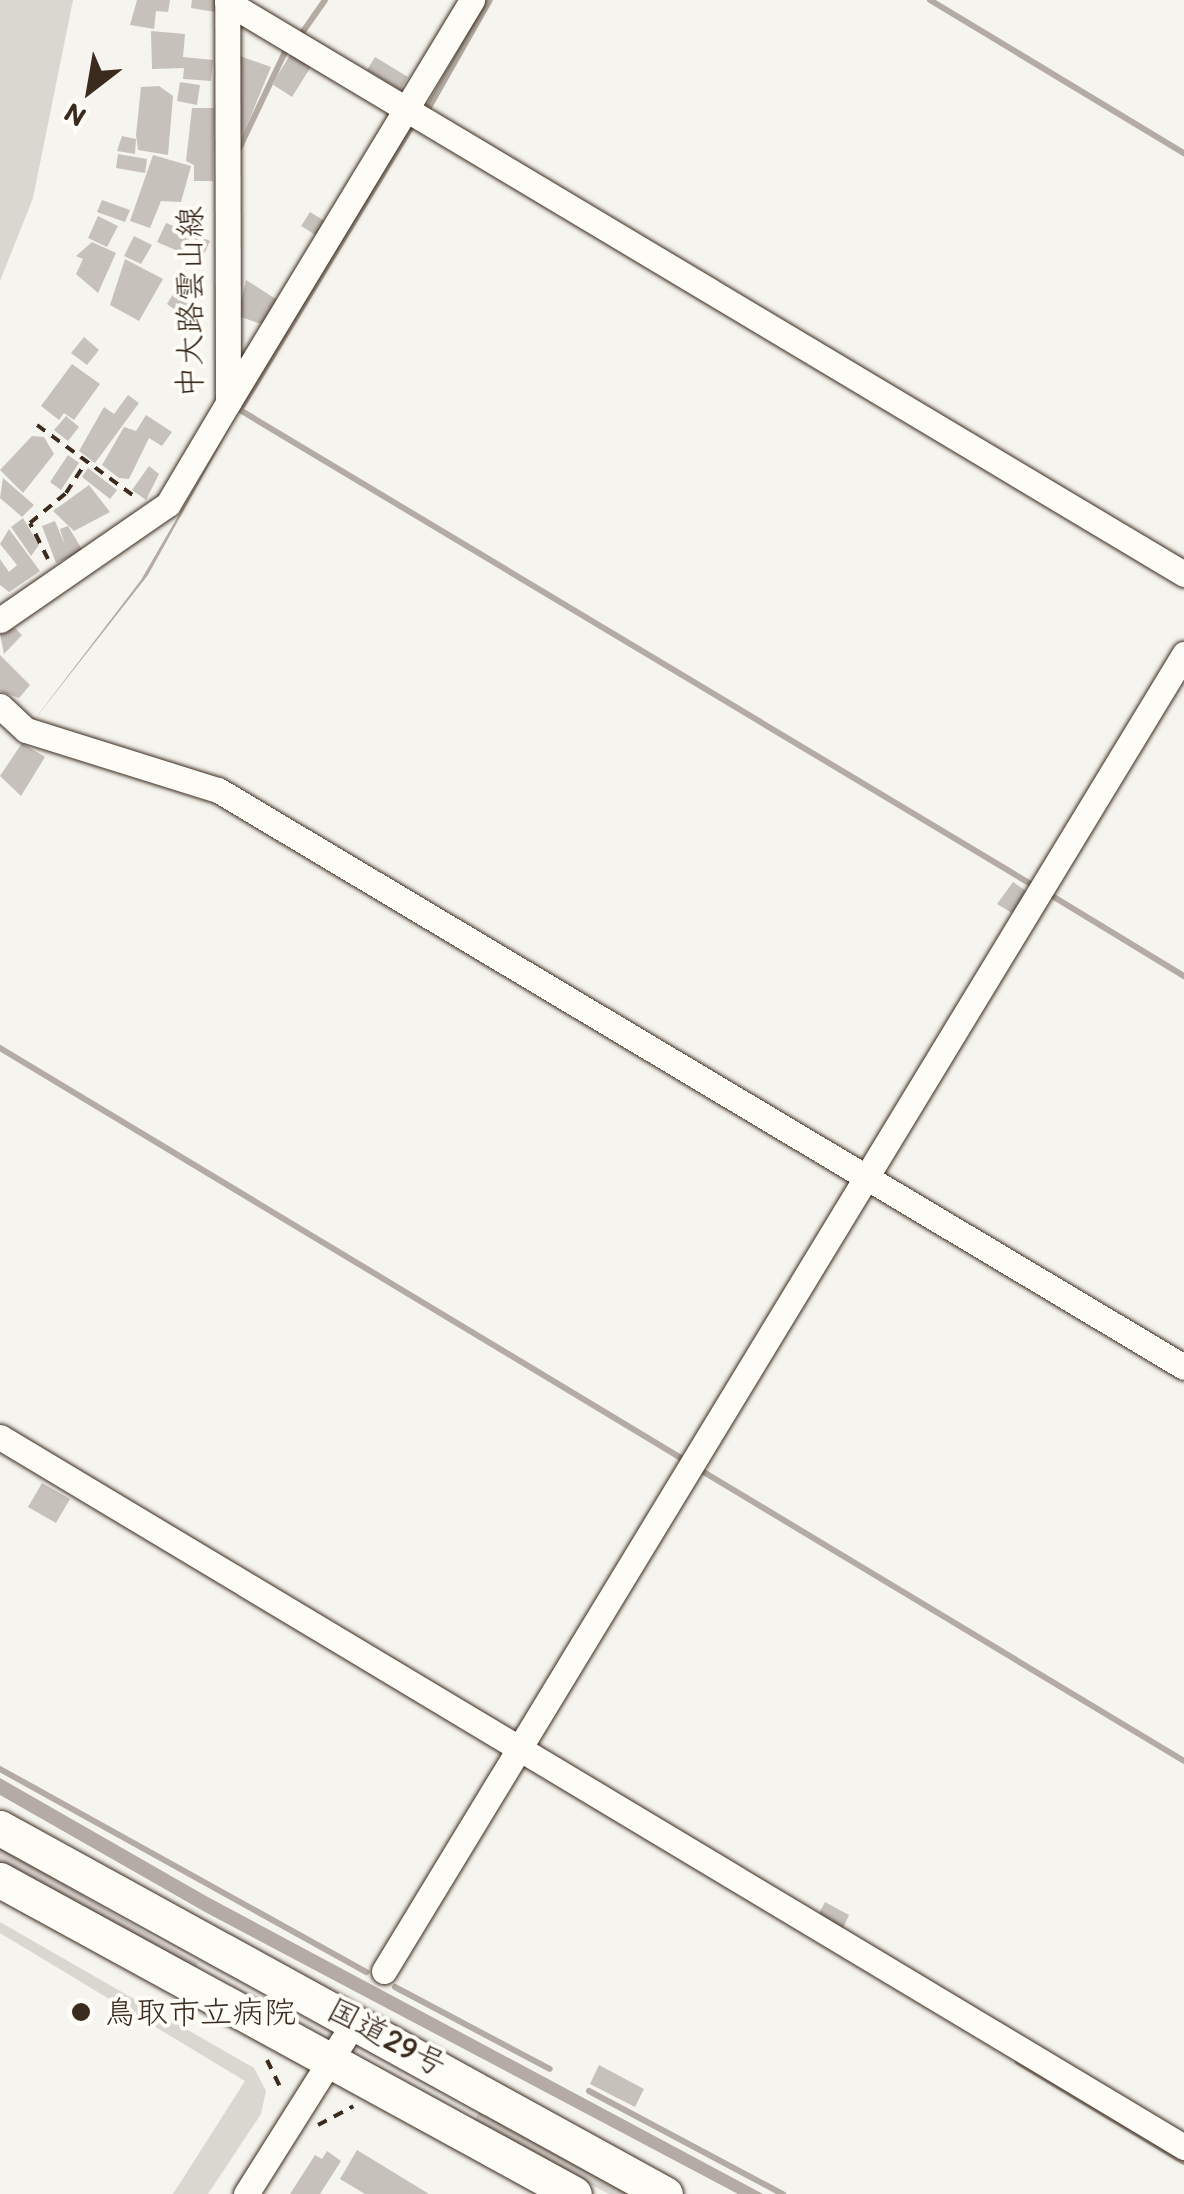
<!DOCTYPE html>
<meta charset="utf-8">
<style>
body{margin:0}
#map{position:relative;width:1184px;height:2194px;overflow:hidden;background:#f5f4ee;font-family:Itim,"Klee One",sans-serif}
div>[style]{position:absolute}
.green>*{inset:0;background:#dad6d0}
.water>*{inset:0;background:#b4aca4}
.stream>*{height:6px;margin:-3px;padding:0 3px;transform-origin:3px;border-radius:3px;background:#b4aca4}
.building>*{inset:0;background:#c7c1bb}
.path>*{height:4px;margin-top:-2px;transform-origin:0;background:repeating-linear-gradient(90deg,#3b2a1e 0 10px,transparent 0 18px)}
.roads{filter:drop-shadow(0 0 2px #3b2a1e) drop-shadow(0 0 2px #3b2a1e)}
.minor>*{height:25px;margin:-12.5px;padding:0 12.5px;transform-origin:12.5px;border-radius:12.5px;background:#fdfcf7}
.highway>*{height:35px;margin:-17.5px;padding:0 17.5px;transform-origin:17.5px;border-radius:17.5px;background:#fdfcf7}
.dots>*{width:28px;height:28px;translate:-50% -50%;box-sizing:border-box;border:5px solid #fdfcf7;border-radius:50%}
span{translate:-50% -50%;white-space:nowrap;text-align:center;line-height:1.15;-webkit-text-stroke:8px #fdfcf7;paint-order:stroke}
.street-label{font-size:32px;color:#3b2a1e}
.poi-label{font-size:32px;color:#3b2a1e}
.left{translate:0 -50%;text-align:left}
.north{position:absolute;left:40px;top:40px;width:100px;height:100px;-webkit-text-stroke:8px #fdfcf7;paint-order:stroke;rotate:211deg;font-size:28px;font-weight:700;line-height:40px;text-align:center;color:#3b2a1e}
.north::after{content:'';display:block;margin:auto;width:35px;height:45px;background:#3b2a1e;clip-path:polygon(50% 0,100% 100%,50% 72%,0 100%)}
</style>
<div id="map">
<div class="green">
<i style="clip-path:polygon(0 0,73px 0,33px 198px,0 281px)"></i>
<i style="clip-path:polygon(0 1847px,198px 1963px,194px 1970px,0 1866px)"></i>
<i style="clip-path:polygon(0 1922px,254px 2068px,266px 2091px,261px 2114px,208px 2194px,173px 2194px,245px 2081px,0 1933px)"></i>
<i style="clip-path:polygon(479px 2112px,628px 2194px,609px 2194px,473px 2123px)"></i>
</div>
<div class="water">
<i style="clip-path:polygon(240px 409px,148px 575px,31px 724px,141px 580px)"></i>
<i style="clip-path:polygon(0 1778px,206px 1896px,763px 2194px,738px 2194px,205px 1912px,0 1795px)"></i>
</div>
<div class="stream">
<i style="left:930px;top:0;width:297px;rotate:31.1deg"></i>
<i style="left:302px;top:33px;width:40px;rotate:-55.1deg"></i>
<i style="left:428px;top:109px;width:125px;rotate:-60.4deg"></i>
<i style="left:238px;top:151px;width:114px;rotate:-64.6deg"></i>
<i style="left:240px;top:410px;width:920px;rotate:30.94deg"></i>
<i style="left:240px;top:410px;width:328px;rotate:-58.8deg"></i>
<i style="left:1049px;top:894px;width:158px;rotate:31.3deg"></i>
<i style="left:0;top:1048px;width:801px;rotate:31.05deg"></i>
<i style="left:697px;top:1468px;width:568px;rotate:31.03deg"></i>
<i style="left:0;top:1769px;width:419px;rotate:29deg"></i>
<i style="left:395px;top:1987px;width:175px;rotate:27.9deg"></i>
<i style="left:1018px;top:2062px;width:194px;rotate:31.1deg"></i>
<i style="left:589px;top:2091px;width:220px;rotate:28deg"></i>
</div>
<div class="building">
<i style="clip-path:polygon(137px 0,170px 0,168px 12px,156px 11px,154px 29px,130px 25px)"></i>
<i style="clip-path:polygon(192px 0,217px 0,215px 12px,191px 8px)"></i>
<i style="clip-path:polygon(151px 31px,185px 34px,183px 57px,213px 60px,211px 81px,183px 79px,184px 68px,152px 69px)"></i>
<i style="clip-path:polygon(292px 52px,312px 65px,292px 97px,272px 84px)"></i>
<i style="clip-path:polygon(234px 54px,271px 67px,243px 135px,232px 133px)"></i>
<i style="clip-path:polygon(375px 57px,408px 77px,400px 90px,367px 70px)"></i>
<i style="clip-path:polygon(180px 82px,200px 85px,197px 105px,177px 101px)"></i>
<i style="clip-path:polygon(159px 86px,173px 96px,168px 155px,138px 150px,136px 135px,141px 87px)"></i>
<i style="clip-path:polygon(192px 108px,214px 108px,213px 181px,194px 181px,194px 165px,186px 161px)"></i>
<i style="clip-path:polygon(122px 136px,136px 139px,135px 154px,117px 151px)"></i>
<i style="clip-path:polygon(118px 154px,147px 159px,145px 173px,116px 168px)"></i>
<i style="clip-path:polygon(153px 155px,191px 166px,181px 202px,161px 201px,150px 228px,130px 221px)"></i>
<i style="clip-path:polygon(102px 200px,130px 210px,125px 222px,97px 212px)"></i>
<i style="clip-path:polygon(310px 212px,328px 223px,319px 237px,301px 226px)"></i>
<i style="clip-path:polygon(98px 216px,118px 226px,107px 247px,88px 238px)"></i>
<i style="clip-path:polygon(166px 223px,210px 241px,201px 261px,157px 242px)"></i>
<i style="clip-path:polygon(134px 236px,152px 245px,141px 264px,124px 256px)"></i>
<i style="clip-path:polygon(92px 242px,116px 253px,98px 293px,76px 274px,83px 259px,76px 256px)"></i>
<i style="clip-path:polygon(125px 259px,163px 279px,139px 321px,110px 305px)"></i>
<i style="clip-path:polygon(186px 273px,201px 281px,181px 314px,167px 304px)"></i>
<i style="clip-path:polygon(246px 280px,279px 301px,264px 325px,238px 316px)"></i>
<i style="clip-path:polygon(84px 337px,99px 350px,87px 365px,71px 353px)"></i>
<i style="clip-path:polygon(72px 364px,100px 384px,74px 420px,64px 413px,59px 420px,41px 406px)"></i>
<i style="clip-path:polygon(128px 395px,139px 403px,95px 463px,79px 451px,104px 407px,114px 414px)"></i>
<i style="clip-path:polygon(146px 415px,172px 432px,162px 446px,149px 438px,129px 479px,119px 478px,102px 465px,124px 427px,136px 431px)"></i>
<i style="clip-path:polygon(66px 416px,79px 427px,68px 441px,54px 430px)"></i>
<i style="clip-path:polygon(32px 436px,44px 437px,54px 454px,23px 493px,0 470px)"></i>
<i style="clip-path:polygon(68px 455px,79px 463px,61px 490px,50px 482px)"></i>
<i style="clip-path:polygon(149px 466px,159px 474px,146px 500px,132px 490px)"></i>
<i style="clip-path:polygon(88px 468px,117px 490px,110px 499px,82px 477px)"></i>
<i style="clip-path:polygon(3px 478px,34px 505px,22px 517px,0 498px)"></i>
<i style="clip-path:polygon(89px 485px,110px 512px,74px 531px,53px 511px)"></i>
<i style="clip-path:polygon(23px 518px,39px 545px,31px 556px,11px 527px)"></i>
<i style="clip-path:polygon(55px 521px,65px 545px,60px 529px,68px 526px,83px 551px,56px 563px,42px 526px)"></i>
<i style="clip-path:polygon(9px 529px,40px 571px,9px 592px,0 585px,0 559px,9px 572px,17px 565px,0 544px)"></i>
<i style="clip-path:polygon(15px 628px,22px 635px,4px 654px,0 634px)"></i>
<i style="clip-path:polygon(0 655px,30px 685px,19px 698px,0 691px)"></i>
<i style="clip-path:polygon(22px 743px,45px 757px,21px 796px,0 776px)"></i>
<i style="clip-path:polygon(1013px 882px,1026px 891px,1012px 913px,997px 904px)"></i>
<i style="clip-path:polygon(42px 1483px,70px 1499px,56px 1523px,28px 1507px)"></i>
<i style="clip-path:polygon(825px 1902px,849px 1915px,843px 1928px,818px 1915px)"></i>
<i style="clip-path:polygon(599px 2065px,644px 2089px,635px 2107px,590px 2084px)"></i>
<i style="clip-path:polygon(357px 2150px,429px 2194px,365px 2194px,340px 2179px)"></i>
<i style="clip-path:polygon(327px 2151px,341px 2161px,320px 2194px,290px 2194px,315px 2155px,322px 2159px)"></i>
</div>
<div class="path">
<i style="left:37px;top:425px;width:125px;rotate:36.2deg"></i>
<i style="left:48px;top:559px;width:40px;rotate:-116.6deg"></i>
<i style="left:30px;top:523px;width:47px;rotate:-39.8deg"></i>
<i style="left:66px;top:493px;width:38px;rotate:-57deg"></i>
<i style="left:267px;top:2060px;width:34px;rotate:64deg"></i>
<i style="left:318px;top:2125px;width:40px;rotate:-28deg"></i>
</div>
<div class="roads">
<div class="minor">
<i style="left:227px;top:2px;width:1115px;rotate:30.87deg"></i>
<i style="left:228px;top:403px;width:471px;rotate:-58.8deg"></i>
<i style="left:0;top:620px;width:204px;rotate:-34.6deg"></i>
<i style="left:168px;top:504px;width:117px;rotate:-59.3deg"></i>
<i style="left:228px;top:403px;width:403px;rotate:-90.1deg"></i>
<i style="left:0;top:706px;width:35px;rotate:43deg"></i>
<i style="left:26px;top:730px;width:201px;rotate:17.4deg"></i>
<i style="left:218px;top:790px;width:1125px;rotate:30.85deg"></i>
<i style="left:0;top:1437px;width:1381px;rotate:30.95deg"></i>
<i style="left:384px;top:1971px;width:1541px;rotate:-58.72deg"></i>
<i style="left:246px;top:2194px;width:207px;rotate:-57.8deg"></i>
</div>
<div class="highway">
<i style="left:0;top:1828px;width:759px;rotate:28.83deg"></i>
<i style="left:0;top:1880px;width:654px;rotate:28.68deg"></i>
</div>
</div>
<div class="dots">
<i style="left:81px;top:2012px;background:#3b2a1e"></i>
</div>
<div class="street-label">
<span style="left:190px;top:302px;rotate:-90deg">中大路雲山線</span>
<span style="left:387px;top:2037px;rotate:28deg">国道29号</span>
</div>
<div class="poi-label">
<span class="left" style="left:104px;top:2012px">鳥取市立病院</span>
</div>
<div class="north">N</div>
</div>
